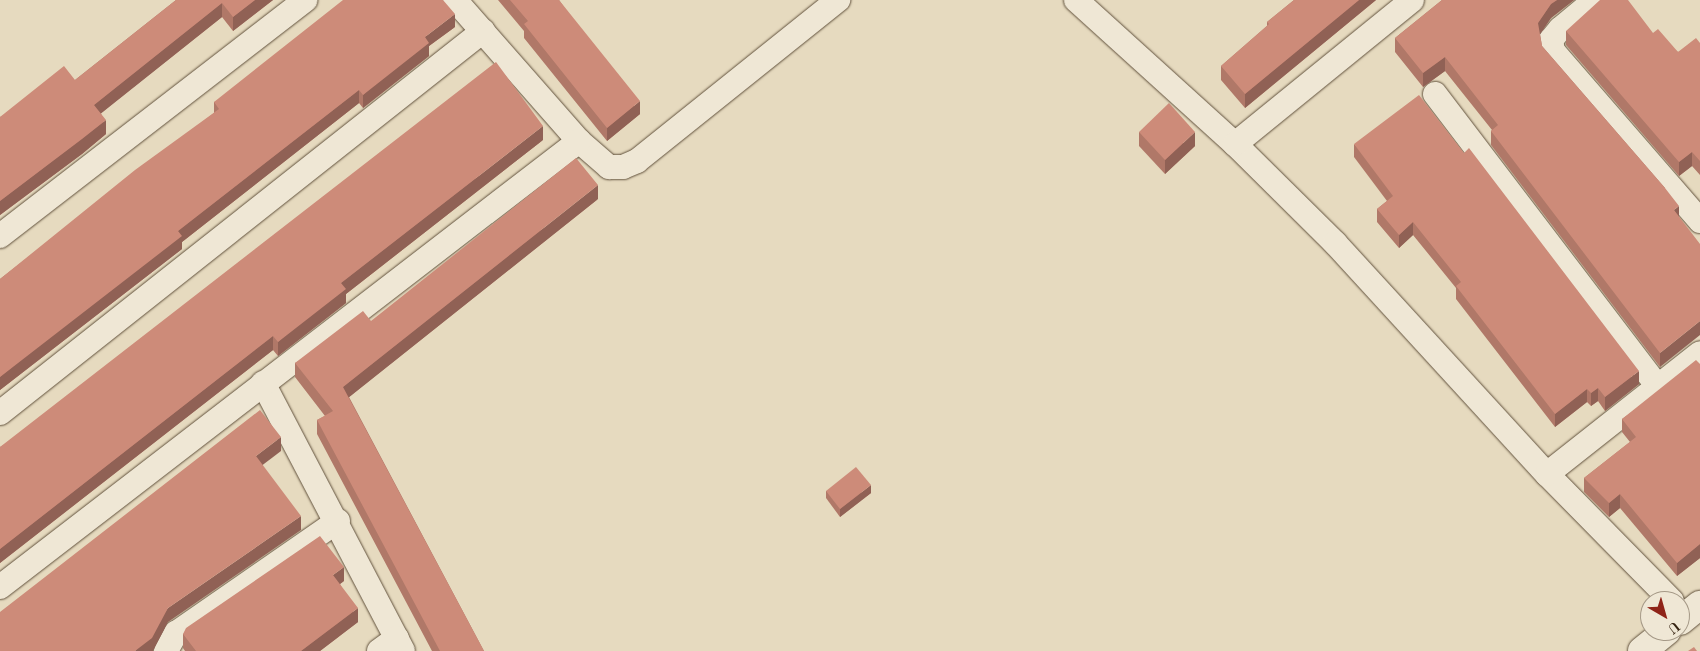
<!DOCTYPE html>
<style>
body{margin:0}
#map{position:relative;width:1700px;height:651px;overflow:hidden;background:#e6dabf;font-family:"Old Standard TT",serif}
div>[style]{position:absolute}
.roads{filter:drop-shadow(0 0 1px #61513c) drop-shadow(0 0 1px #61513c)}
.minor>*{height:24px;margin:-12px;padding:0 12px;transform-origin:12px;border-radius:12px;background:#efe7d5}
.tertiary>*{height:28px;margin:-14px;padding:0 14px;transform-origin:14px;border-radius:14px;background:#efe7d5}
.wall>*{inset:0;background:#b07868}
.shaded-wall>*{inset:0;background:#906155}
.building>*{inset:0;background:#cd8b79}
span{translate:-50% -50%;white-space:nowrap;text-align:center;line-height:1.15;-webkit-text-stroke:4px #efe7d5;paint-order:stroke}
.north{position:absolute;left:1640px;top:591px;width:50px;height:50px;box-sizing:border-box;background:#efe7d5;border:1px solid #a59987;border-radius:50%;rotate:142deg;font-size:14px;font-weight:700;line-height:20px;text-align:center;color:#352311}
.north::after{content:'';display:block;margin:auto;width:18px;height:22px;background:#8f2418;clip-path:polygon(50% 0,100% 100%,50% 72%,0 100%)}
</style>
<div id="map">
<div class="roads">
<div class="minor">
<i style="left:455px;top:0;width:188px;rotate:48.7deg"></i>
<i style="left:579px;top:141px;width:40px;rotate:41deg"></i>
<i style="left:609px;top:167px;width:14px"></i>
<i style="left:623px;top:167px;width:15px;rotate:-23deg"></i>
<i style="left:637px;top:161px;width:258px;rotate:-38.7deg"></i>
<i style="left:1076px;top:0;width:215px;rotate:42.2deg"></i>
<i style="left:1235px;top:144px;width:141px;rotate:44.7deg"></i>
<i style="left:1335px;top:243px;width:314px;rotate:47.5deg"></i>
<i style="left:1547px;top:474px;width:178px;rotate:45.5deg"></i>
<i style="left:1595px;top:0;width:45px;rotate:140.4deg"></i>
<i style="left:1560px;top:29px;width:14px;rotate:129deg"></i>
<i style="left:1551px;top:40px;width:11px;rotate:80deg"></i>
<i style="left:1553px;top:51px;width:225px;rotate:49.1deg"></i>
<i style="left:1435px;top:94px;width:368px;rotate:52.7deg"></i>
<i style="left:1235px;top:144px;width:228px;rotate:-39.1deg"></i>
<i style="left:0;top:236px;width:386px;rotate:-37.7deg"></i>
<i style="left:263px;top:383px;width:302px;rotate:62.4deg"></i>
<i style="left:0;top:413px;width:616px;rotate:-38.34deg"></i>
<i style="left:1547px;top:474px;width:195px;rotate:-38.3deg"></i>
<i style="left:0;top:587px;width:731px;rotate:-37.61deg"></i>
<i style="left:166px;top:651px;width:21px;rotate:-61deg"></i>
<i style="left:176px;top:633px;width:197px;rotate:-34.7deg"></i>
<i style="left:379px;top:651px;width:22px;rotate:-36deg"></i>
</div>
<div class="tertiary">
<i style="left:1680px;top:621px;width:26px;rotate:-39deg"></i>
<i style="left:1642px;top:651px;width:32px;rotate:-39deg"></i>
</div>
</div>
<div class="wall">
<i style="clip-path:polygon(176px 0,273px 0,233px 31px,222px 17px,101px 113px,106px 134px,82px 154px,0 215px,0 117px,75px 80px)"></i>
<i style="clip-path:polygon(498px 0,559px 0,640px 114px,607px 141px,524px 38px,524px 31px)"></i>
<i style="clip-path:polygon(1294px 0,1376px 0,1245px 108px,1221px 80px,1221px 66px,1267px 26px,1267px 22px)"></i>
<i style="clip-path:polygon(1442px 0,1574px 0,1551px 18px,1540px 34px,1542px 46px,1665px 188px,1660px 367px,1491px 145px,1491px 131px,1492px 130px,1445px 71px,1423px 87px,1395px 52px,1395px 38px)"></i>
<i style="clip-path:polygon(455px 27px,429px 46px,429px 56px,363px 108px,359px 103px,182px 242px,182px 249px,0 390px,0 279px,214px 113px,214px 102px)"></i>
<i style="clip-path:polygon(1566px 31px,1653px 33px,1678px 52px,1700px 43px,1700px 175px,1692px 166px,1679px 176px,1566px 45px)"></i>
<i style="clip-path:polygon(1139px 132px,1195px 146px,1165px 174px,1139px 146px)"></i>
<i style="clip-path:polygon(543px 140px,346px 294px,346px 303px,278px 356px,273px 350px,0 563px,0 447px)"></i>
<i style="clip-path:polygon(1354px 144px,1639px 384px,1605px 411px,1598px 401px,1591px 406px,1587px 402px,1555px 427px,1456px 299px,1456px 288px,1413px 235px,1399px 248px,1377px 222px,1377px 209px,1387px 201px,1354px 157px)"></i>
<i style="clip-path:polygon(598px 199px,349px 397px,484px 651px,432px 651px,317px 434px,317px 420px,325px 416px,295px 377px,295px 363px)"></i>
<i style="clip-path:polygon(1700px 364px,1700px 558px,1677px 576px,1620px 508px,1609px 517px,1584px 492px,1584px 478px,1630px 442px,1622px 432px,1622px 419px)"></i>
<i style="clip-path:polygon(826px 491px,871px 493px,840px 517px,826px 498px)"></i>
<i style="clip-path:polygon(344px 581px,340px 584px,358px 622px,320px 651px,185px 651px,183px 648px,183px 634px)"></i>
</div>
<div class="shaded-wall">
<i style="clip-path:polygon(255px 0,273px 0,233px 31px,233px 17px)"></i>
<i style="clip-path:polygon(1359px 0,1376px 0,1245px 108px,1245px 94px)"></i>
<i style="clip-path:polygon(1557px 0,1574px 0,1551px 18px,1538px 37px,1538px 23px,1551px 4px)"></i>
<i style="clip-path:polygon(222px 3px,222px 17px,94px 119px,94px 105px)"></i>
<i style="clip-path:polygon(455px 14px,455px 27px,429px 46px,429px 56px,363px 108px,363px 95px,425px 37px)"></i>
<i style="clip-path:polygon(1445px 57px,1445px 71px,1423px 87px,1423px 73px)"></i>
<i style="clip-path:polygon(359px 90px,359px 103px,182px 242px,182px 249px,0 390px,0 377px,178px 231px)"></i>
<i style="clip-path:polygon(640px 101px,640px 114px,607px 141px,607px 128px)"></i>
<i style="clip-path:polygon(106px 120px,106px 134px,82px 154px,0 215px,0 201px)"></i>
<i style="clip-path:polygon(543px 126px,543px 140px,346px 294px,346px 303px,278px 356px,278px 342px,341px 283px)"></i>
<i style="clip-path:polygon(1195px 132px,1195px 146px,1165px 174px,1165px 160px)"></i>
<i style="clip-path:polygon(1692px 152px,1692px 166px,1679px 176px,1679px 162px)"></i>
<i style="clip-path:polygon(598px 185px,598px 199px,343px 402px,343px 387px)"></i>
<i style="clip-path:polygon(1679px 206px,1679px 220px,1674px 210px)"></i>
<i style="clip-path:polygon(1413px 222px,1413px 235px,1399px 248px,1399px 235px)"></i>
<i style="clip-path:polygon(1700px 321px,1700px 335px,1660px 367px,1660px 353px)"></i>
<i style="clip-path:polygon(273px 336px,273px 350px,0 563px,0 549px)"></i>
<i style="clip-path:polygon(1639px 371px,1639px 384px,1605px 411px,1605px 397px)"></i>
<i style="clip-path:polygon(1598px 388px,1598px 401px,1591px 406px,1591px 393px)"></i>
<i style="clip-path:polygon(1587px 389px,1587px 402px,1555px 427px,1555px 414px)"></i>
<i style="clip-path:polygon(281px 437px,281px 451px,256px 470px,256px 456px)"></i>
<i style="clip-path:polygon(871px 485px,871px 493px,840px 517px,840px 509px)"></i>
<i style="clip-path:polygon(1620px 494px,1620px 508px,1609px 517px,1609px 503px)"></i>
<i style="clip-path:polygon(301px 516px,301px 530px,168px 622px,153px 651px,135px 651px,168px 608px)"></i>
<i style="clip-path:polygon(1700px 544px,1700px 558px,1677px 576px,1677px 563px)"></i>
<i style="clip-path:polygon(344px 567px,344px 581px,333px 589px,333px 575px)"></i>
<i style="clip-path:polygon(358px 608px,358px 622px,320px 651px,301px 651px)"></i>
</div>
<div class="building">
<i style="clip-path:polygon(176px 0,255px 0,233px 17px,222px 3px,94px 105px,106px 120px,82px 139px,0 201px,0 117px,64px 66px,75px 80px)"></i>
<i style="clip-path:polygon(343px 0,443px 0,455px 14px,425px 37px,429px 43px,363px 95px,359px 90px,178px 231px,182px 236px,0 377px,0 279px,135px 170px,219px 109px,214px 102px)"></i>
<i style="clip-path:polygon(510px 0,559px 0,640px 101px,607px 128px,524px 24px,528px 21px)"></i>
<i style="clip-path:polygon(1294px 0,1359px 0,1245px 94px,1221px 66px,1269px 24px,1267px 22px)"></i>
<i style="clip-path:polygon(1442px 0,1557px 0,1551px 4px,1538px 23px,1542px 46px,1665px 188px,1679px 206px,1674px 210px,1700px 244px,1700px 321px,1660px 353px,1491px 131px,1498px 125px,1445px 57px,1423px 73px,1395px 38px)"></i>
<i style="clip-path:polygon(1600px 0,1628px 0,1653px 33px,1658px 29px,1678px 52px,1696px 38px,1700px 43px,1700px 161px,1692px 152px,1679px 162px,1566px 31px)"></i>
<i style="clip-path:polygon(496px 62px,543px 126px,341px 283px,346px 289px,278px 342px,273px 336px,0 549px,0 447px)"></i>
<i style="clip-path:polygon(1419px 95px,1464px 153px,1469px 148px,1639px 371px,1605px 397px,1598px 388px,1591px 393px,1587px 389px,1555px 414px,1456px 286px,1461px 282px,1413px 222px,1399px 235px,1377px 209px,1393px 196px,1354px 144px)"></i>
<i style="clip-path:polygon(1169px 103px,1195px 132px,1165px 160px,1139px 132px)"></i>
<i style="clip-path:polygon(576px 158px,598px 185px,343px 387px,484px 651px,440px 651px,317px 420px,333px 411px,295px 363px,363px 311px,371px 321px)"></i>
<i style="clip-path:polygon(1696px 360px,1700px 364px,1700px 544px,1677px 563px,1620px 494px,1609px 503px,1584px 478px,1636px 437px,1622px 419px)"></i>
<i style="clip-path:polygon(260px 410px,281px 437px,256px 456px,301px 516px,168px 608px,152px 638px,135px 651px,0 651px,0 612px)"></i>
<i style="clip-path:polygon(856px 467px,871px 485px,840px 509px,826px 491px)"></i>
<i style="clip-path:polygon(320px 536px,344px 567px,333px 575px,358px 608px,301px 651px,196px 651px,183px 634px,186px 628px)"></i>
<i style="clip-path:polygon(1694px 647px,1697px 651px,1688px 651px)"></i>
</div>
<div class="north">U</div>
</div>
